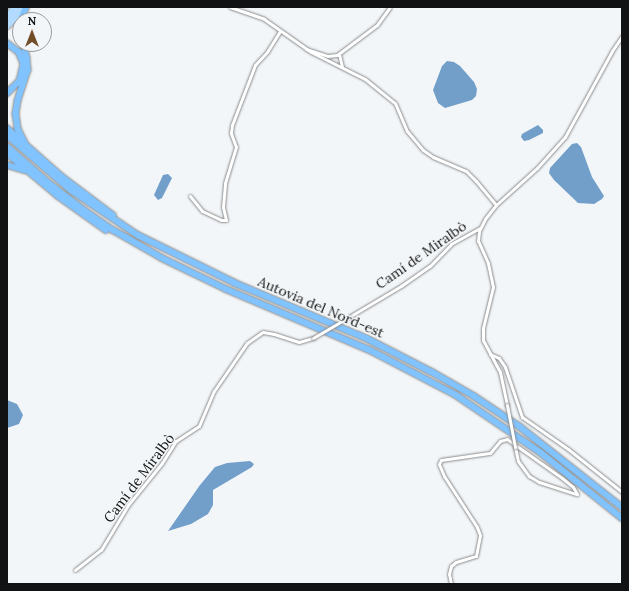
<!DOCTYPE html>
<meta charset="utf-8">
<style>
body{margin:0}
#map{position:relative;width:629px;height:591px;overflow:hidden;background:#f3f6f8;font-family:Lora,serif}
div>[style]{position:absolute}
.water>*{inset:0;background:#719fca}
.roads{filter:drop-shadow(0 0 1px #8a8c8e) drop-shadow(0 0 1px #8a8c8e)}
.minor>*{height:3px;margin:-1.5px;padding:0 1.5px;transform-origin:1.5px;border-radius:1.5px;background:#fff}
.primary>*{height:4.5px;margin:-2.25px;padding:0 2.25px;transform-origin:2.25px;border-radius:2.25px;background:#b3dbff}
.motorway>*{height:5.5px;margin:-2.75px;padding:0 2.75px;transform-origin:2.75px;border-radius:2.75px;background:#80c3ff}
.bridges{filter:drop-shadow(0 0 1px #8a8c8e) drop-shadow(0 0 1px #8a8c8e)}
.minor-bridge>*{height:3px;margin:-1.5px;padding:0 1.5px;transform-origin:1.5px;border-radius:1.5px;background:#fff}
span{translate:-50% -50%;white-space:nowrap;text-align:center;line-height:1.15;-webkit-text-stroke:3px #f3f6f8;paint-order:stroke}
.street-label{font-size:14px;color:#111213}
.frame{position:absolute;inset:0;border:8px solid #111213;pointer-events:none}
.north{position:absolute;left:12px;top:12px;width:40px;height:40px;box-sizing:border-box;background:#f3f6f8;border:1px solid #999b9c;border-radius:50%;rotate:0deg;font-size:11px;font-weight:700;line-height:16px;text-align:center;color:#111213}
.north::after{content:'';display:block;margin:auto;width:14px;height:18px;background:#714e27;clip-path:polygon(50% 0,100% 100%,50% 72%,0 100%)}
</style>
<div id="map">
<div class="water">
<i style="clip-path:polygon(447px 61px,454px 62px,460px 66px,474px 82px,477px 89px,476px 96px,472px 100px,445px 108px,438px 103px,433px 90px,442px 66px)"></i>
<i style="clip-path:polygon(538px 125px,543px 130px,543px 133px,529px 140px,524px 141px,521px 137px,522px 134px)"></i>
<i style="clip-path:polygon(577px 143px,581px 147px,592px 177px,604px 196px,602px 199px,594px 204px,578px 203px,554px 180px,549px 173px,550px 168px,572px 144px)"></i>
<i style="clip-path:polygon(168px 174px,172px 178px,162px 198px,158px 200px,154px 195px,163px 175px)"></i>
<i style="clip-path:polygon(7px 400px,17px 404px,23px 415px,19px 424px,7px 428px)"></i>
<i style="clip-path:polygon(250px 461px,254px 464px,252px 467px,213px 490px,213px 505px,208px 514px,191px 524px,168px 531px,200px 485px,215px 467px,227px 463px)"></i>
</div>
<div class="roads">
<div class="minor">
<i style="left:230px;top:7px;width:36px;rotate:19deg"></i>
<i style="left:264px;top:19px;width:57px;rotate:35.1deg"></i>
<i style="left:311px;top:52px;width:60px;rotate:26.6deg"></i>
<i style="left:365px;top:79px;width:38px;rotate:39deg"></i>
<i style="left:395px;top:103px;width:30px;rotate:67deg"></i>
<i style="left:407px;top:131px;width:25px;rotate:50deg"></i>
<i style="left:423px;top:150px;width:12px;rotate:35deg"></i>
<i style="left:433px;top:157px;width:36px;rotate:23deg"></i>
<i style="left:466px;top:171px;width:14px;rotate:45deg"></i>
<i style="left:476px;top:181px;width:31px;rotate:50deg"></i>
<i style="left:306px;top:49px;width:23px;rotate:18deg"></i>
<i style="left:328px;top:56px;width:9px;rotate:-6deg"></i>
<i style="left:337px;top:55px;width:50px;rotate:-36.9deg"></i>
<i style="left:377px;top:25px;width:22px;rotate:-54deg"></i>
<i style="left:339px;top:54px;width:13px;rotate:77deg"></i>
<i style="left:190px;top:196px;width:19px;rotate:51deg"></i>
<i style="left:202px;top:211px;width:21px;rotate:25deg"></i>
<i style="left:221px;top:220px;width:5px"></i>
<i style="left:226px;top:220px;width:13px;rotate:-103deg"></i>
<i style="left:223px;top:207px;width:24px;rotate:-85deg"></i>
<i style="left:225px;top:183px;width:38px;rotate:-73deg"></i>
<i style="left:236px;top:147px;width:15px;rotate:-110deg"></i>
<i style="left:231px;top:133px;width:8px;rotate:-83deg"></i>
<i style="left:232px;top:125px;width:64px;rotate:-69deg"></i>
<i style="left:255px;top:65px;width:18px;rotate:-47deg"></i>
<i style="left:267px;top:52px;width:25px;rotate:-58deg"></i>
<i style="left:349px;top:317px;width:61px;rotate:-30.8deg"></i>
<i style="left:401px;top:286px;width:35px;rotate:-35deg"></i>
<i style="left:430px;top:266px;width:30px;rotate:-46deg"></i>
<i style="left:451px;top:244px;width:33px;rotate:-29deg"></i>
<i style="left:490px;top:354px;width:10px;rotate:24deg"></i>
<i style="left:499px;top:358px;width:11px;rotate:56deg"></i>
<i style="left:505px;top:367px;width:53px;rotate:71.2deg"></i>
<i style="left:522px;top:417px;width:56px;rotate:34.8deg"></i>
<i style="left:568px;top:449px;width:69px;rotate:38.5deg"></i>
<i style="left:507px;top:405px;width:34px;rotate:-102deg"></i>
<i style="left:500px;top:372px;width:36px;rotate:-118deg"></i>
<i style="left:483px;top:340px;width:12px;rotate:-90deg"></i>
<i style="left:483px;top:328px;width:42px;rotate:-76.3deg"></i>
<i style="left:493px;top:287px;width:25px;rotate:-102deg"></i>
<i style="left:488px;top:263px;width:24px;rotate:-114deg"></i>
<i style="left:478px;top:241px;width:10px;rotate:-84deg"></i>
<i style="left:479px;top:231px;width:13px;rotate:-63deg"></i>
<i style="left:485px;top:219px;width:18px;rotate:-52deg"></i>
<i style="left:496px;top:205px;width:55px;rotate:-42.1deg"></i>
<i style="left:537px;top:168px;width:42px;rotate:-47.9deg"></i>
<i style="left:565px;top:137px;width:98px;rotate:-61.3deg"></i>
<i style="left:612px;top:51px;width:18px;rotate:-56deg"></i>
<i style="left:515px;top:447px;width:14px;rotate:78deg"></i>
<i style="left:518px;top:461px;width:19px;rotate:54deg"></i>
<i style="left:529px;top:476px;width:12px;rotate:31deg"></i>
<i style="left:539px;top:482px;width:40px;rotate:18deg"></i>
<i style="left:75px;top:570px;width:33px;rotate:-38deg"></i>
<i style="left:101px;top:550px;width:52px;rotate:-59deg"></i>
<i style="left:128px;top:505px;width:54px;rotate:-51deg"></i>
<i style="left:162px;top:463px;width:26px;rotate:-58deg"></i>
<i style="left:176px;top:441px;width:27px;rotate:-33deg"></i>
<i style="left:199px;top:426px;width:38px;rotate:-67deg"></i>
<i style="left:214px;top:391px;width:58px;rotate:-55.5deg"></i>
<i style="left:247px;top:343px;width:19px;rotate:-35deg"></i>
<i style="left:263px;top:332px;width:11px;rotate:10deg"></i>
<i style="left:274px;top:334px;width:26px;rotate:18deg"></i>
<i style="left:299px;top:342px;width:15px;rotate:-16deg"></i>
<i style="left:451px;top:584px;width:10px;rotate:-101deg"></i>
<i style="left:449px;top:574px;width:8px;rotate:-76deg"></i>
<i style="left:451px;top:566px;width:6px;rotate:-39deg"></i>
<i style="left:456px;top:562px;width:21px;rotate:-17deg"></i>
<i style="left:476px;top:556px;width:21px;rotate:-79deg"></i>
<i style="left:480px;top:535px;width:9px;rotate:-111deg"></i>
<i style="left:477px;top:527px;width:61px;rotate:-122.9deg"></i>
<i style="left:444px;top:476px;width:13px;rotate:-113deg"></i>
<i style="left:439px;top:464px;width:4px;rotate:-63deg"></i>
<i style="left:441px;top:460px;width:49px;rotate:-8.1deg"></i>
<i style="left:490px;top:453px;width:16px;rotate:-50deg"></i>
<i style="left:500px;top:441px;width:7px;rotate:-16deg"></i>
<i style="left:507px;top:439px;width:67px;rotate:35.3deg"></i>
<i style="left:562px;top:478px;width:14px;rotate:39deg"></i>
<i style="left:573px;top:487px;width:8px;rotate:60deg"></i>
</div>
<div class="primary">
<i style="left:7px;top:15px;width:11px;rotate:-49deg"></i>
<i style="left:7px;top:20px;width:18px;rotate:-47deg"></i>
<i style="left:7px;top:26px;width:26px;rotate:-47deg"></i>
</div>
<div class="motorway">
<i style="left:21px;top:20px;width:14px;rotate:-69deg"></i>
<i style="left:7px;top:43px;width:15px;rotate:37deg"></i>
<i style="left:19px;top:52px;width:13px;rotate:67deg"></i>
<i style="left:24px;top:64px;width:17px;rotate:103deg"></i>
<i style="left:20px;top:81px;width:18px;rotate:135deg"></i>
<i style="left:24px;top:44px;width:14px;rotate:78deg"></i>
<i style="left:27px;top:58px;width:12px;rotate:85deg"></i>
<i style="left:28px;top:70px;width:33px;rotate:108deg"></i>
<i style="left:18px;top:101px;width:13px;rotate:99deg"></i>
<i style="left:16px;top:114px;width:15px;rotate:82deg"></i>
<i style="left:18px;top:129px;width:16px;rotate:63deg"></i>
<i style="left:7px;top:128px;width:72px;rotate:41.6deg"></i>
<i style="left:61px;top:176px;width:65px;rotate:36.9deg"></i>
<i style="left:7px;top:135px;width:84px;rotate:40.7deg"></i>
<i style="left:71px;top:190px;width:81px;rotate:33.9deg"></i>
<i style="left:138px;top:235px;width:108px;rotate:26.3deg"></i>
<i style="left:235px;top:283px;width:144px;rotate:22.8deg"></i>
<i style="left:368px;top:339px;width:72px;rotate:27.3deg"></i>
<i style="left:432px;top:372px;width:48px;rotate:29.7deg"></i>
<i style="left:474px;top:396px;width:54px;rotate:33.7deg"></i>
<i style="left:519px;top:426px;width:131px;rotate:38.2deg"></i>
<i style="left:7px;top:146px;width:57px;rotate:41.5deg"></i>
<i style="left:50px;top:184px;width:43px;rotate:37.4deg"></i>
<i style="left:84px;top:210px;width:35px;rotate:35deg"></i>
<i style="left:113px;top:230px;width:56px;rotate:29.7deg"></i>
<i style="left:162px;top:258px;width:71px;rotate:25.8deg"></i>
<i style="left:226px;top:289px;width:156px;rotate:23deg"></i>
<i style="left:370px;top:350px;width:97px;rotate:27.6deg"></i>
<i style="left:456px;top:395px;width:102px;rotate:34.2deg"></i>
<i style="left:540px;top:452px;width:105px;rotate:38.8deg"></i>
<i style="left:7px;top:153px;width:65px;rotate:40deg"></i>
<i style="left:57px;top:195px;width:60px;rotate:35.5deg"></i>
<i style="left:7px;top:165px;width:18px;rotate:16deg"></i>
</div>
</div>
<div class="bridges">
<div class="minor-bridge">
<i style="left:313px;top:338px;width:42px;rotate:-30.3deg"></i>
<i style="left:507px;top:405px;width:43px;rotate:79.2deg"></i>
</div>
</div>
<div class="street-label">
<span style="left:421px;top:255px;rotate:-35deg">Camí de Miralbò</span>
<span style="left:321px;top:307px;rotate:23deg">Autovia del Nord-est</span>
<span style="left:139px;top:478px;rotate:-53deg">Camí de Miralbò</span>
</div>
<div class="frame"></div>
<div class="north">N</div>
</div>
